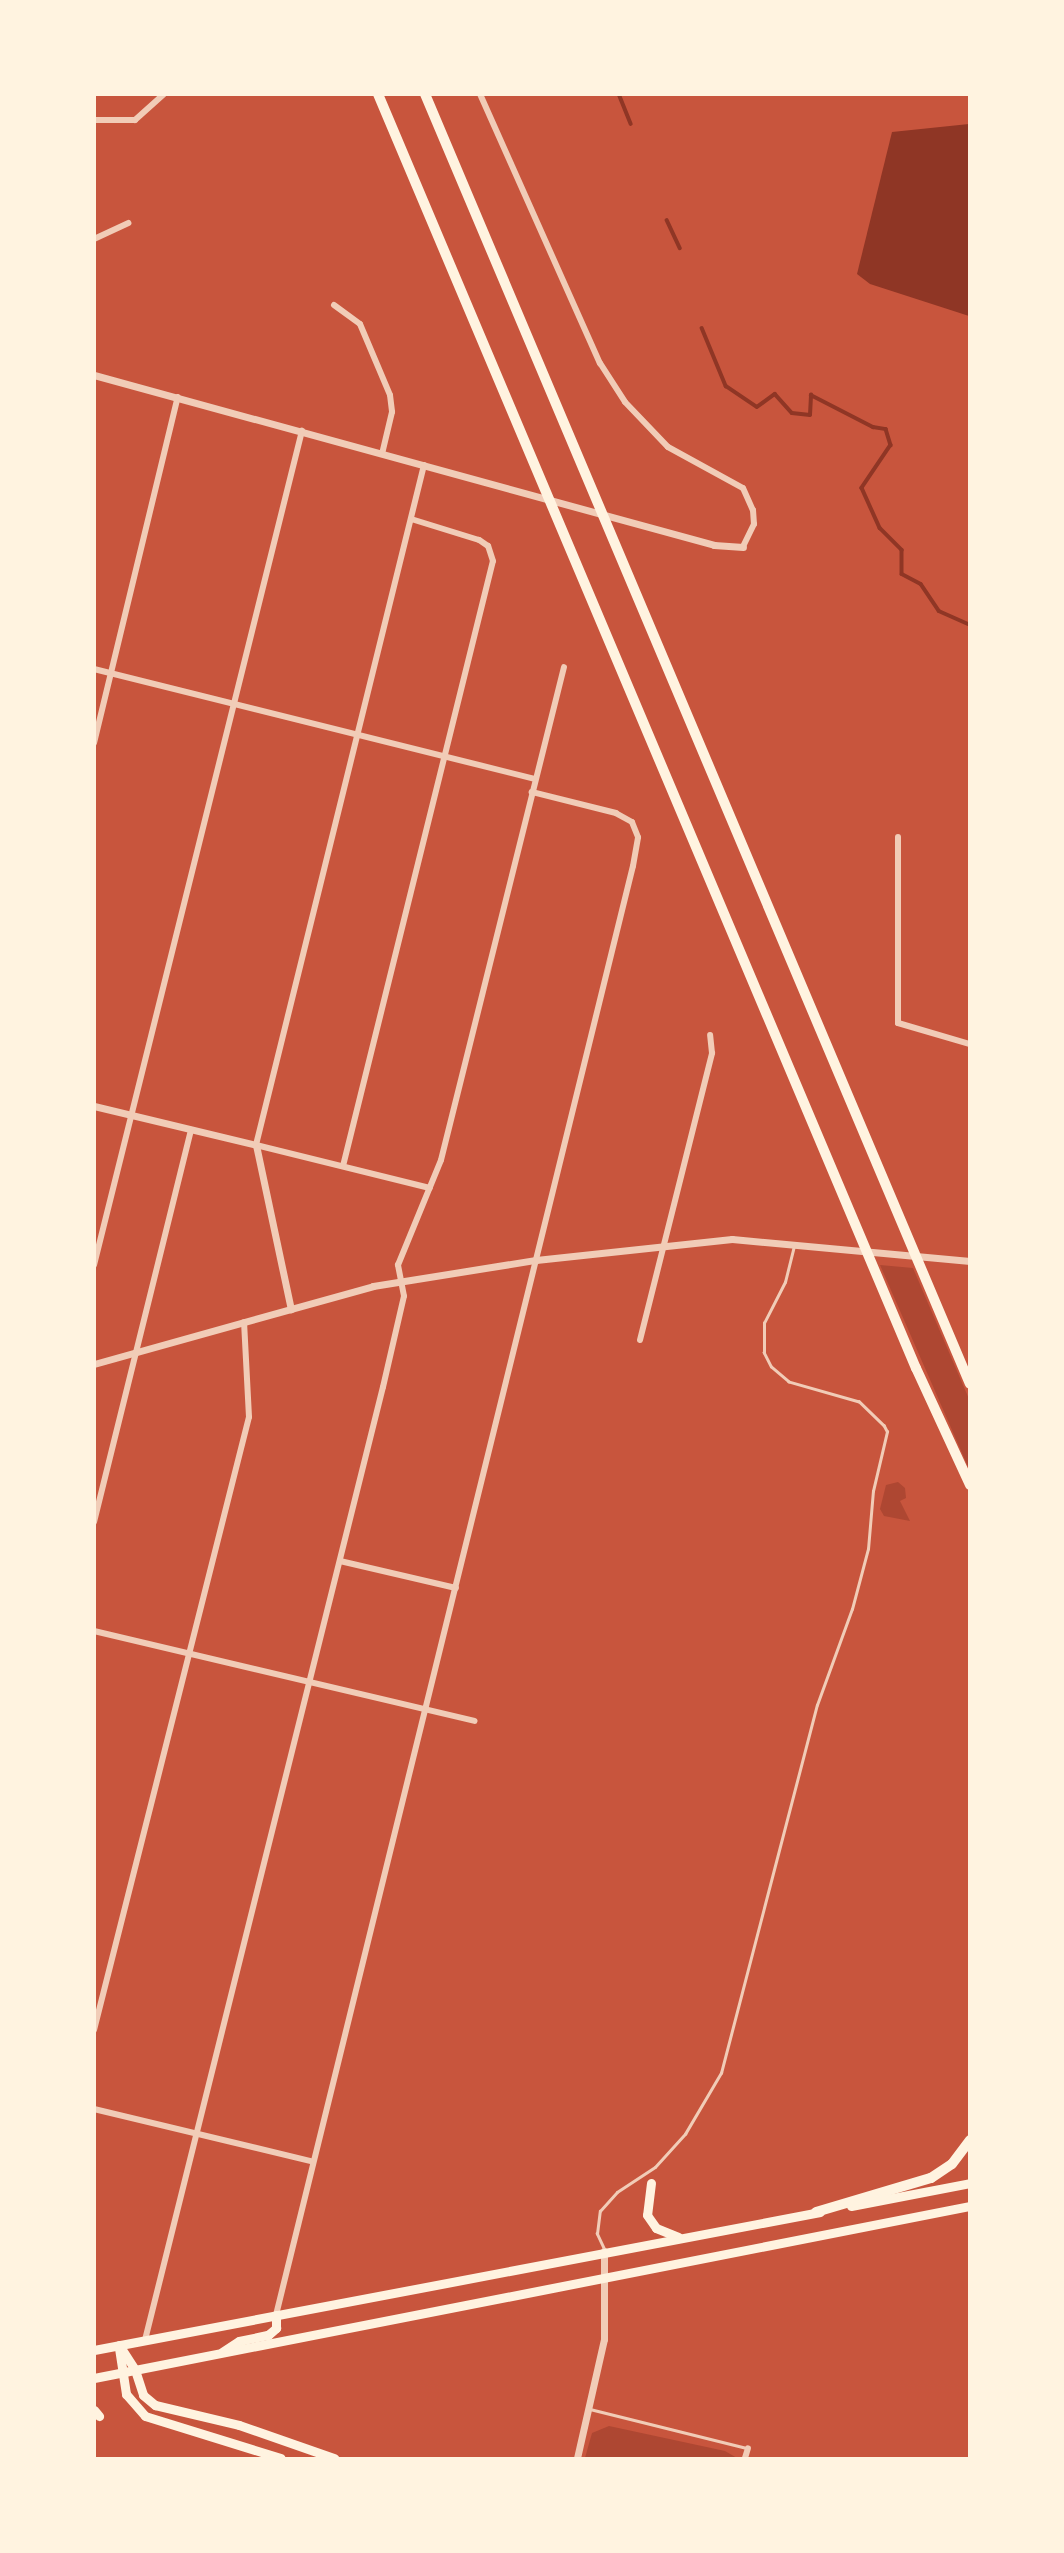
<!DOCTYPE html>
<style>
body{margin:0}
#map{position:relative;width:1064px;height:2553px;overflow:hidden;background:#c8553d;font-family:Roboto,sans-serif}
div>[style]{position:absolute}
.green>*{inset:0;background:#ae4732}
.water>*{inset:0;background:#8f3625}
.stream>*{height:3.5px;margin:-1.75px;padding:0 1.75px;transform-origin:1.75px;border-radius:1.75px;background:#8f3625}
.service>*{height:2.5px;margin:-1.25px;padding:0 1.25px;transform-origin:1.25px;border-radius:1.25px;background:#f1ccb7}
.minor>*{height:6px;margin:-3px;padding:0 3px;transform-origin:3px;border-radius:3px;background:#f1ccb7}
.tertiary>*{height:7px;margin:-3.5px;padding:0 3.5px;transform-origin:3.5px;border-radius:3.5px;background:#f1ccb7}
.secondary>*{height:9px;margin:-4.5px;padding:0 4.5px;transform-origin:4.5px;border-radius:4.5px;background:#fff3e0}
.motorway>*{height:10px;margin:-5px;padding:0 5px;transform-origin:5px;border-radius:5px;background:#fff3e0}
span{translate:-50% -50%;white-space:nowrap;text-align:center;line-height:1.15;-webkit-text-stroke:5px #fff3e0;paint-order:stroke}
.frame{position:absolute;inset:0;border:96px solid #fff3e0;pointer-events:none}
</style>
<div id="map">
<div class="green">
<i style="clip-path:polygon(880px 1265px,913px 1268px,969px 1399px,969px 1469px)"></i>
<i style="clip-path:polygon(898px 1482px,905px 1488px,906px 1498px,900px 1501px,910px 1521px,884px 1516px,880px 1509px,886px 1485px)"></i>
<i style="clip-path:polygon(609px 2426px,725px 2451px,737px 2458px,585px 2458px,592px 2433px)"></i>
</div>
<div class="water">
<i style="clip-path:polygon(969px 124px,970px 124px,969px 316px,870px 284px,857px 274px,892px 132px)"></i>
</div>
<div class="stream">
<i style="left:619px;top:94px;width:32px;rotate:68deg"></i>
<i style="left:667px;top:220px;width:31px;rotate:65deg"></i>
<i style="left:702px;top:328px;width:63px;rotate:67.5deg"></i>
<i style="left:726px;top:386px;width:37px;rotate:34deg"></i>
<i style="left:757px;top:407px;width:22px;rotate:-36deg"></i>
<i style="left:775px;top:394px;width:25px;rotate:48deg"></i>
<i style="left:792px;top:413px;width:18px;rotate:6deg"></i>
<i style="left:810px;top:415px;width:20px;rotate:-87deg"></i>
<i style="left:811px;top:395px;width:70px;rotate:27.3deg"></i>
<i style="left:873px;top:427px;width:13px;rotate:9deg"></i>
<i style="left:886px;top:429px;width:17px;rotate:73deg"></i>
<i style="left:891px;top:445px;width:52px;rotate:124deg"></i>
<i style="left:862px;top:488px;width:44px;rotate:65.8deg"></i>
<i style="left:880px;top:528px;width:31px;rotate:45deg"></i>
<i style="left:902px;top:550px;width:24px;rotate:90deg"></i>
<i style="left:902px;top:574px;width:21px;rotate:28deg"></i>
<i style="left:921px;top:584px;width:32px;rotate:56deg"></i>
<i style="left:939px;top:611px;width:34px;rotate:24deg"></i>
</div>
<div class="service">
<i style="left:604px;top:2249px;width:17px;rotate:-115deg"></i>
<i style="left:597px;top:2234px;width:23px;rotate:-83deg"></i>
<i style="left:600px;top:2211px;width:25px;rotate:-48deg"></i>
<i style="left:617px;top:2192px;width:45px;rotate:-33.3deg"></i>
<i style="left:655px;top:2167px;width:45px;rotate:-47.7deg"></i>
<i style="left:685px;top:2134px;width:71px;rotate:-59.5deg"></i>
<i style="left:721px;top:2073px;width:380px;rotate:-75.4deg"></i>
<i style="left:817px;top:1705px;width:102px;rotate:-70deg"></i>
<i style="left:852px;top:1609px;width:62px;rotate:-75.1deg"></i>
<i style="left:868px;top:1549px;width:58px;rotate:-85.1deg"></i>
<i style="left:873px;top:1491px;width:61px;rotate:-76.7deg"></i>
<i style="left:887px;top:1432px;width:7px;rotate:-117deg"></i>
<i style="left:884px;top:1426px;width:35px;rotate:-136deg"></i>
<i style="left:859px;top:1402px;width:73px;rotate:-164.1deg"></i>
<i style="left:789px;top:1382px;width:23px;rotate:-140deg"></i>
<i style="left:771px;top:1367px;width:16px;rotate:-117deg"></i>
<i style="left:764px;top:1353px;width:30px;rotate:-90deg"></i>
<i style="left:764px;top:1323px;width:46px;rotate:-62.9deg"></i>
<i style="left:785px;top:1282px;width:36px;rotate:-76deg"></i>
<i style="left:590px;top:2409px;width:161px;rotate:14deg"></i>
</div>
<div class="minor">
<i style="left:480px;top:94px;width:295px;rotate:66deg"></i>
<i style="left:600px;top:363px;width:46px;rotate:57.3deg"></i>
<i style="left:625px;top:402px;width:62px;rotate:46.3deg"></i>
<i style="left:668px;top:447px;width:85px;rotate:28.7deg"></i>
<i style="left:743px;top:488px;width:24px;rotate:66deg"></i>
<i style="left:753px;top:510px;width:14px;rotate:86deg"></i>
<i style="left:754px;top:524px;width:25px;rotate:116deg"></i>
<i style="left:94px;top:120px;width:41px"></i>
<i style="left:135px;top:120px;width:39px;rotate:-42deg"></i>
<i style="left:94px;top:239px;width:38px;rotate:-25deg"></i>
<i style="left:334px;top:305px;width:32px;rotate:36deg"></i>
<i style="left:360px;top:324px;width:77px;rotate:67.1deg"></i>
<i style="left:390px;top:395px;width:17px;rotate:83deg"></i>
<i style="left:392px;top:412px;width:43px;rotate:103.4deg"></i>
<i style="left:424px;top:465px;width:700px;rotate:103.88deg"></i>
<i style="left:256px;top:1145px;width:179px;rotate:13.9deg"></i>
<i style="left:94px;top:669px;width:455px;rotate:14deg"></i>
<i style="left:94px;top:743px;width:356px;rotate:-76.4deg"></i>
<i style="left:898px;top:837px;width:186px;rotate:90deg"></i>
<i style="left:898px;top:1023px;width:75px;rotate:16.3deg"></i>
<i style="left:343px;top:1166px;width:623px;rotate:-76.08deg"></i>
<i style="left:493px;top:561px;width:16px;rotate:-108deg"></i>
<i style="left:488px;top:546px;width:11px;rotate:-146deg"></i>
<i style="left:479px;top:540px;width:71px;rotate:-162.8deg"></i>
<i style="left:94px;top:1265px;width:860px;rotate:-76deg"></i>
<i style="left:640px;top:1340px;width:296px;rotate:-75.9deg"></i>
<i style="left:712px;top:1053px;width:18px;rotate:-96deg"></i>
<i style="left:94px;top:1522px;width:404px;rotate:-76.1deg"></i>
<i style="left:340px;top:1561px;width:119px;rotate:13.1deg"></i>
<i style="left:94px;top:1631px;width:391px;rotate:13.3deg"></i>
<i style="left:94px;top:2030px;width:632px;rotate:-75.81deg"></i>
<i style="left:249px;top:1417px;width:95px;rotate:-93deg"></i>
<i style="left:94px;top:2109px;width:223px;rotate:13.5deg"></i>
<i style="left:276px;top:2315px;width:1492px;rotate:-76.16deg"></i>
<i style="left:633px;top:866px;width:29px;rotate:-80deg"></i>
<i style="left:638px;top:837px;width:16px;rotate:-112deg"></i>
<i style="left:632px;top:822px;width:18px;rotate:-151deg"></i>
<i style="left:616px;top:813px;width:87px;rotate:-166deg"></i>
<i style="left:145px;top:2340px;width:982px;rotate:-75.98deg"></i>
<i style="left:383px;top:1387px;width:93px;rotate:-77deg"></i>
<i style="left:404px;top:1296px;width:32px;rotate:-101deg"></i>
<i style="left:398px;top:1265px;width:113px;rotate:-67.7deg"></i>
<i style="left:441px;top:1160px;width:508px;rotate:-75.99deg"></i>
<i style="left:745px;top:2458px;width:10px;rotate:-73deg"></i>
</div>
<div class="tertiary">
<i style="left:94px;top:375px;width:643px;rotate:15.33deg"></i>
<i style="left:714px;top:545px;width:29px;rotate:4deg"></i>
<i style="left:94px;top:1106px;width:167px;rotate:13.5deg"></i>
<i style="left:256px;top:1145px;width:168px;rotate:78deg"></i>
<i style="left:94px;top:1364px;width:290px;rotate:-15.6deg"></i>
<i style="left:373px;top:1286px;width:165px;rotate:-9.1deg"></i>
<i style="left:536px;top:1260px;width:197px;rotate:-6.1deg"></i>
<i style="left:732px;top:1239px;width:239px;rotate:5.3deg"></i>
<i style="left:577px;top:2458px;width:122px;rotate:-77.2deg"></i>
<i style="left:604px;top:2339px;width:88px;rotate:-90deg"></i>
</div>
<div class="secondary">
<i style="left:651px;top:2183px;width:32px;rotate:97deg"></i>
<i style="left:647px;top:2215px;width:16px;rotate:55deg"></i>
<i style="left:656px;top:2228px;width:24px;rotate:22deg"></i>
<i style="left:851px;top:2206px;width:121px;rotate:-10.9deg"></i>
<i style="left:119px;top:2345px;width:30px;rotate:57deg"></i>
<i style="left:135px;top:2370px;width:26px;rotate:72deg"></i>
<i style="left:143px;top:2395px;width:16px;rotate:40deg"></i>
<i style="left:155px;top:2405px;width:86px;rotate:13.4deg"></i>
<i style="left:239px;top:2425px;width:101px;rotate:19.2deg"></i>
<i style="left:119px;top:2348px;width:47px;rotate:81.3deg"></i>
<i style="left:126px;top:2394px;width:29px;rotate:49deg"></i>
<i style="left:145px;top:2416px;width:142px;rotate:17.2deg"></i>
<i style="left:94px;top:2350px;width:739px;rotate:-10.76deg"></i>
<i style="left:222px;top:2352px;width:20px;rotate:-33deg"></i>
<i style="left:239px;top:2341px;width:30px;rotate:-12deg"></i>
<i style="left:268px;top:2335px;width:11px;rotate:-41deg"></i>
<i style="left:276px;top:2328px;width:13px;rotate:-90deg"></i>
<i style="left:94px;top:2378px;width:893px;rotate:-11.11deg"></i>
<i style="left:94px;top:2410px;width:8px;rotate:50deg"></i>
</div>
<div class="motorway">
<i style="left:378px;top:94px;width:1383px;rotate:67.11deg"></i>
<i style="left:916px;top:1368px;width:129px;rotate:65.2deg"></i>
<i style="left:425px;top:94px;width:1400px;rotate:67.1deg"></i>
<i style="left:816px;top:2212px;width:120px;rotate:-16.5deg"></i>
<i style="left:931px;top:2178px;width:25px;rotate:-34deg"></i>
<i style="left:952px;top:2164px;width:30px;rotate:-53deg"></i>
</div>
<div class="frame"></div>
</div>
